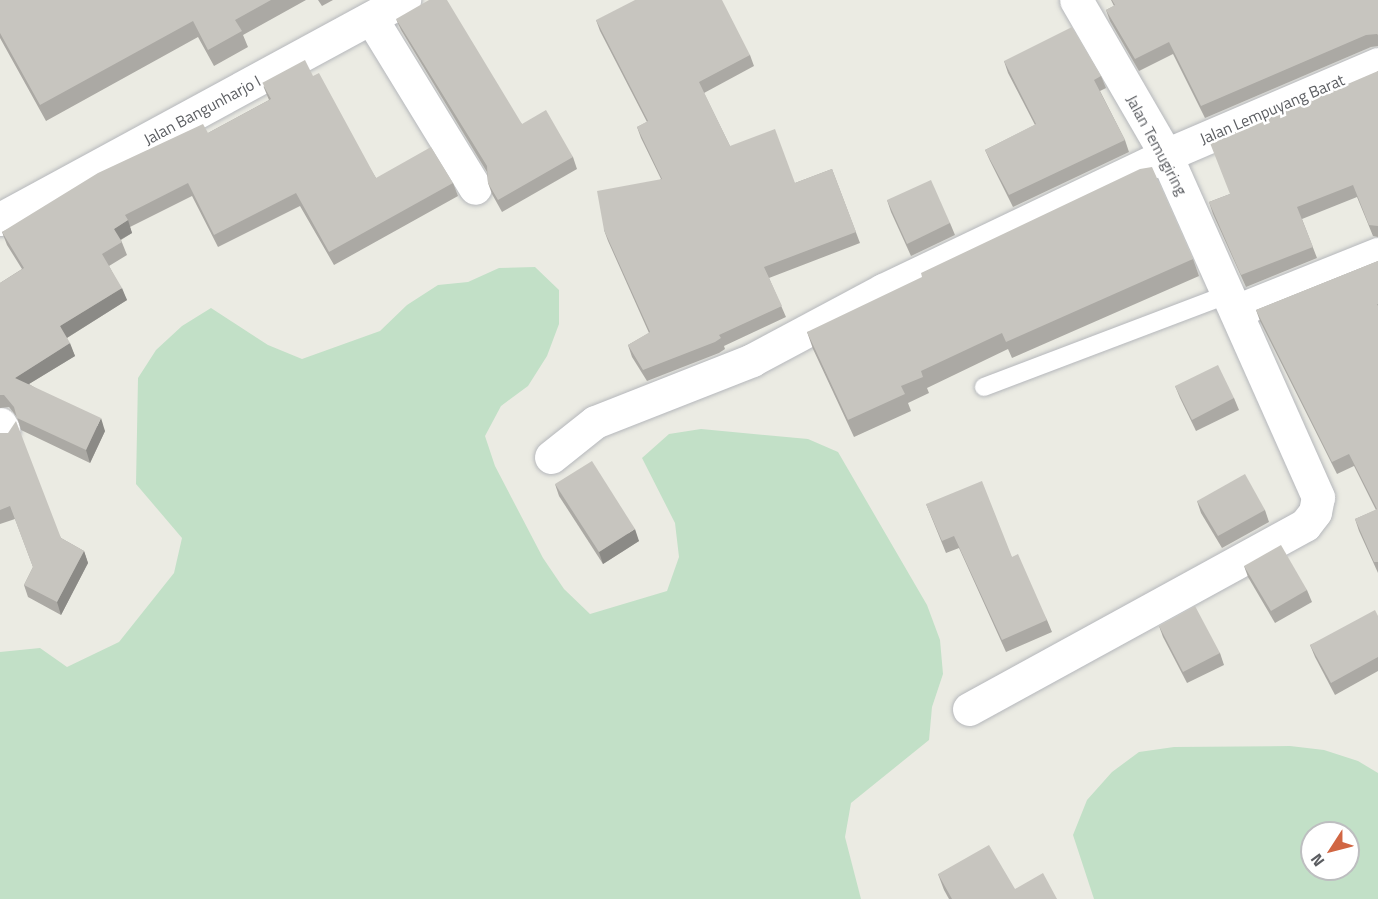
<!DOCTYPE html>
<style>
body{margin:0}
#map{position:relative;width:1378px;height:899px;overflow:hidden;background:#ebebe3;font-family:"Titillium Web",sans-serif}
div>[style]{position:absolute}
.green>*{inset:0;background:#c2e0c7}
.roads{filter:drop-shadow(0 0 2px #b5b7bb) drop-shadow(0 0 2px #b5b7bb)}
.lane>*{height:18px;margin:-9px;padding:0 9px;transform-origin:9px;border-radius:9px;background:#fff}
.street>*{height:33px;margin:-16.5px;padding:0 16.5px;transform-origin:16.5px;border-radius:16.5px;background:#fff}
.wall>*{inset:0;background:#aba9a4}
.shaded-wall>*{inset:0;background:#8b8a86}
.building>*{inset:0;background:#c7c5bf}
span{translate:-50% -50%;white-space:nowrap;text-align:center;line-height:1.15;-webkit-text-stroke:5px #fff;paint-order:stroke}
.street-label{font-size:16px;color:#5b5d61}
.north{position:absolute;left:1300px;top:821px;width:60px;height:60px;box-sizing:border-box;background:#fff;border:2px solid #bdbec0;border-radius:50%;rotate:234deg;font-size:16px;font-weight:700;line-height:24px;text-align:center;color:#5b5d61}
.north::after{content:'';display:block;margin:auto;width:21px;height:27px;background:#d16643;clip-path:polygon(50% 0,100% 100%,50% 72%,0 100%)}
</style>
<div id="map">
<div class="green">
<i style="clip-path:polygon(535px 267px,559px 290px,559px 324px,547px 356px,528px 386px,501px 406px,485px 436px,495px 466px,543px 558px,564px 589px,590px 614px,667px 591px,679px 557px,675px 523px,642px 458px,669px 434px,701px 429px,808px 439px,838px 452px,927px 605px,940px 640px,943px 674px,932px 707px,929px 740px,851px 803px,845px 837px,861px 899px,0 899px,0 652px,40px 648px,67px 667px,119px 642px,174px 573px,182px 538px,136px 484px,138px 378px,156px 350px,182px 326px,211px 308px,268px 345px,302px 359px,380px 331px,407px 305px,438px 285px,468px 282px,499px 268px)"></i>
<i style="clip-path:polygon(evenodd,1290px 746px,1324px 750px,1358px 761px,1378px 773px,1378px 899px,1094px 899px,1073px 835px,1087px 800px,1112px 772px,1139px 752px,1174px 747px,1290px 746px,1312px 833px,1348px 833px,1348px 869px,1312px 869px,1312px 833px)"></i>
</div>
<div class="roads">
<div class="lane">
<i style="left:984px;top:387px;width:262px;rotate:-20.8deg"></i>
</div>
<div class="street">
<i style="left:371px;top:18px;width:199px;rotate:58.5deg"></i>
<i style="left:0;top:219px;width:460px;rotate:-28.5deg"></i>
<i style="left:1236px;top:311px;width:153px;rotate:-21.9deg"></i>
<i style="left:0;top:424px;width:6px;rotate:59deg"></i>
<i style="left:551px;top:457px;width:56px;rotate:-38.5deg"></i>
<i style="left:595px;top:422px;width:169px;rotate:-21.5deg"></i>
<i style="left:752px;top:360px;width:149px;rotate:-28.1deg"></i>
<i style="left:883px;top:290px;width:314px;rotate:-25.5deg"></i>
<i style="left:1166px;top:155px;width:231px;rotate:-23.2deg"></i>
<i style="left:969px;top:709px;width:383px;rotate:-28.7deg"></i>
<i style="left:1305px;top:525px;width:16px;rotate:-52deg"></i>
<i style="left:1315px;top:512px;width:15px;rotate:-79deg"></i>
<i style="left:1318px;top:497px;width:374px;rotate:-114deg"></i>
<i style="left:1166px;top:155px;width:179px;rotate:-120.1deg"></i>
</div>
</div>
<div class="wall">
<i style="clip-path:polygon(0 0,306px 0,243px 35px,248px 47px,214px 66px,198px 37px,46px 121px,0 38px)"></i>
<i style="clip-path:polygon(318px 0,333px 0,322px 6px)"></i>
<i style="clip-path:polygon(1111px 0,1378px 0,1378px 46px,1371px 47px,1205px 118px,1173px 54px,1139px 71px,1110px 21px,1106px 10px,1114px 6px)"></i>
<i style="clip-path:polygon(396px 19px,522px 124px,573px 157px,577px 169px,502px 212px,492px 194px,488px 183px,487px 172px,401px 30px)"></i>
<i style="clip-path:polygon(596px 20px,750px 55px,754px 66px,704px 93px,730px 146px,795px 183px,832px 169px,860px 243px,769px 278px,786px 317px,724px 346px,725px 349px,719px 353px,647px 381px,632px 357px,628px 345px,649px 333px,608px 241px,604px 230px,661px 179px,641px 138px,637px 127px,647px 122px,600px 31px)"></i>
<i style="clip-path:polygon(1004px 61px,1101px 76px,1106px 88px,1100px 91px,1125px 140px,1129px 152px,1013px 207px,990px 161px,985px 150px,1035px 125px,1008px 73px)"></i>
<i style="clip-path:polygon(1378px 71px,1378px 237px,1373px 236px,1357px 197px,1302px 219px,1317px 258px,1246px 287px,1213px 214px,1209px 202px,1230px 194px)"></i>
<i style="clip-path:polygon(313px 76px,376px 178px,453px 183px,458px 196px,334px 265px,300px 206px,218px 247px,192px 196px,130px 227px,132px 233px,121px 240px,127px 255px,109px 266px,127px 300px,67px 338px,75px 356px,29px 384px,105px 431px,90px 463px,21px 430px,17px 417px,9px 407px,0 408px,0 283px,22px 269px,7px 245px,2px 232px,208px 133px,269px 100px,262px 83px)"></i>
<i style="clip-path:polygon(887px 200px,950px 223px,955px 235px,911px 256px,891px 212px)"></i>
<i style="clip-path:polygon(1193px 259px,1199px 276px,1012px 358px,1008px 349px,927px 388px,929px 393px,908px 403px,911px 411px,854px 437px,813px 349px,807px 332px)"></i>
<i style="clip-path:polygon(1378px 261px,1378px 573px,1359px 531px,1355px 519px,1376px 510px,1354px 466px,1337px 474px,1260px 321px,1256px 310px)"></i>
<i style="clip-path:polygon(1175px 386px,1234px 398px,1239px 410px,1196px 431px,1180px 398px)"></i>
<i style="clip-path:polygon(0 433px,61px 538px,84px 551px,88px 563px,61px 615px,28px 597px,24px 585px,33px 567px,15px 519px,0 524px)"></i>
<i style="clip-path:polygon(555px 484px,639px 541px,603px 564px,559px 496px)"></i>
<i style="clip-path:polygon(1197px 501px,1265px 510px,1269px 522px,1222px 548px,1201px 513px)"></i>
<i style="clip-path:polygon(926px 504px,1012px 557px,1047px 620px,1052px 632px,1006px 652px,959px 548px,946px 553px)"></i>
<i style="clip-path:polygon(1244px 566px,1307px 590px,1312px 602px,1275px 623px,1248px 577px)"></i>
<i style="clip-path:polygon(1378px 616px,1378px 671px,1335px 695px,1315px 657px,1310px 645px)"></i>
<i style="clip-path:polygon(1159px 626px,1220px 653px,1224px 665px,1187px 683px,1163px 637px)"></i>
<i style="clip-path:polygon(938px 874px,1015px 889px,1057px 899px,949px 899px,944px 890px)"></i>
</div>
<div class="shaded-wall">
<i style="clip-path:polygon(128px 220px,132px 233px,118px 241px,114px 229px)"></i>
<i style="clip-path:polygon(122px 288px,127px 300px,65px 339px,60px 326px)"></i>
<i style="clip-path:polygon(70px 343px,75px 356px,19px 390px,15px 378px)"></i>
<i style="clip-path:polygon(101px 418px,105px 431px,90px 463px,86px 450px)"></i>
<i style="clip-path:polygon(635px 529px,639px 541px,603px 564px,599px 552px)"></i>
<i style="clip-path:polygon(84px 551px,88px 563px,61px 615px,57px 602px)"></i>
</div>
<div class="building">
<i style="clip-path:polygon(0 0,271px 0,235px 20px,242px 31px,208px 50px,193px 21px,40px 105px,0 33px)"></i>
<i style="clip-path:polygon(429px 0,447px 0,522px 124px,546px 110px,573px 157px,498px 200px,488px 183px,487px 166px,396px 19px)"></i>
<i style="clip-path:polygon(635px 0,722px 0,750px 55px,699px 82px,730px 146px,775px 129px,795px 183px,832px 169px,856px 232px,764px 267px,782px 306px,719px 335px,721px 338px,715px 342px,643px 370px,628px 345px,650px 332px,604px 230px,597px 191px,662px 179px,637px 127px,648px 121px,596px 20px)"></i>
<i style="clip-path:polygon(1112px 0,1378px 0,1378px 35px,1377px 34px,1366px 35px,1201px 106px,1169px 42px,1135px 59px,1106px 10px,1115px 5px)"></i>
<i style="clip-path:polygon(1072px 27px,1101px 76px,1094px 80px,1125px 140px,1009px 195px,985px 150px,1036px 124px,1004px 61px)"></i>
<i style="clip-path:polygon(305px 60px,313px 76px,319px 73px,376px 178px,431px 147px,453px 183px,329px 252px,296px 193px,214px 235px,188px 183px,125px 215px,128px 220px,114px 229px,122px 242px,102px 254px,122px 288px,60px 326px,70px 343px,15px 378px,101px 418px,86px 450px,17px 418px,14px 407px,4px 395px,0 395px,0 283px,24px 268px,2px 232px,98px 173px,203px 124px,208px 133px,271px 99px,262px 83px)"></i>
<i style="clip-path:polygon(1378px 71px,1378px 226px,1369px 225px,1353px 185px,1297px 207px,1313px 247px,1241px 275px,1209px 202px,1230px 194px,1210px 143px)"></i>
<i style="clip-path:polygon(1152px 167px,1193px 259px,1006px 342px,1002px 333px,921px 371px,923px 377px,901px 386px,905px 394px,848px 420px,807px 332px,922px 277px,921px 273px,1140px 169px)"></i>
<i style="clip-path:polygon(931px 180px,950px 223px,907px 244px,887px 200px)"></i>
<i style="clip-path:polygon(1378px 261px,1378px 304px,1377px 304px,1378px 306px,1378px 562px,1374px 562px,1355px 519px,1377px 509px,1349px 454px,1332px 462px,1256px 310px)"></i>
<i style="clip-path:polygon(1218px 365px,1234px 398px,1192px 420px,1175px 386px)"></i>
<i style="clip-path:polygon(16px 421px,61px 538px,84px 551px,57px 602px,24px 585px,33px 567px,10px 506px,0 510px,0 433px,8px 433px)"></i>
<i style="clip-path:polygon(592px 461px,635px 529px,599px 552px,555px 484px)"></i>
<i style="clip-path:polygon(1245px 474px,1265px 510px,1218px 536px,1197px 501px)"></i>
<i style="clip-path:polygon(982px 481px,1012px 557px,1018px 554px,1047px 620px,1002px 640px,954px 536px,942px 541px,926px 504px)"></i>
<i style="clip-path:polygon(1281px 545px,1307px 590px,1271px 611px,1244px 566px)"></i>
<i style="clip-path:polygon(1195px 606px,1220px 653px,1183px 672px,1159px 626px)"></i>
<i style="clip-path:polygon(1375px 610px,1378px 616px,1378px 657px,1331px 683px,1310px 645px)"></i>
<i style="clip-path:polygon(989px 845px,1015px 889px,1043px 873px,1057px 899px,952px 899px,938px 874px)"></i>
</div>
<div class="street-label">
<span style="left:1272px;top:109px;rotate:-23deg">Jalan Lempuyang Barat</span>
<span style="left:202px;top:110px;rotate:-28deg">Jalan Bangunharjo I</span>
<span style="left:1157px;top:145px;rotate:62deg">Jalan Temugiring</span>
</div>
<div class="north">N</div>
</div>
